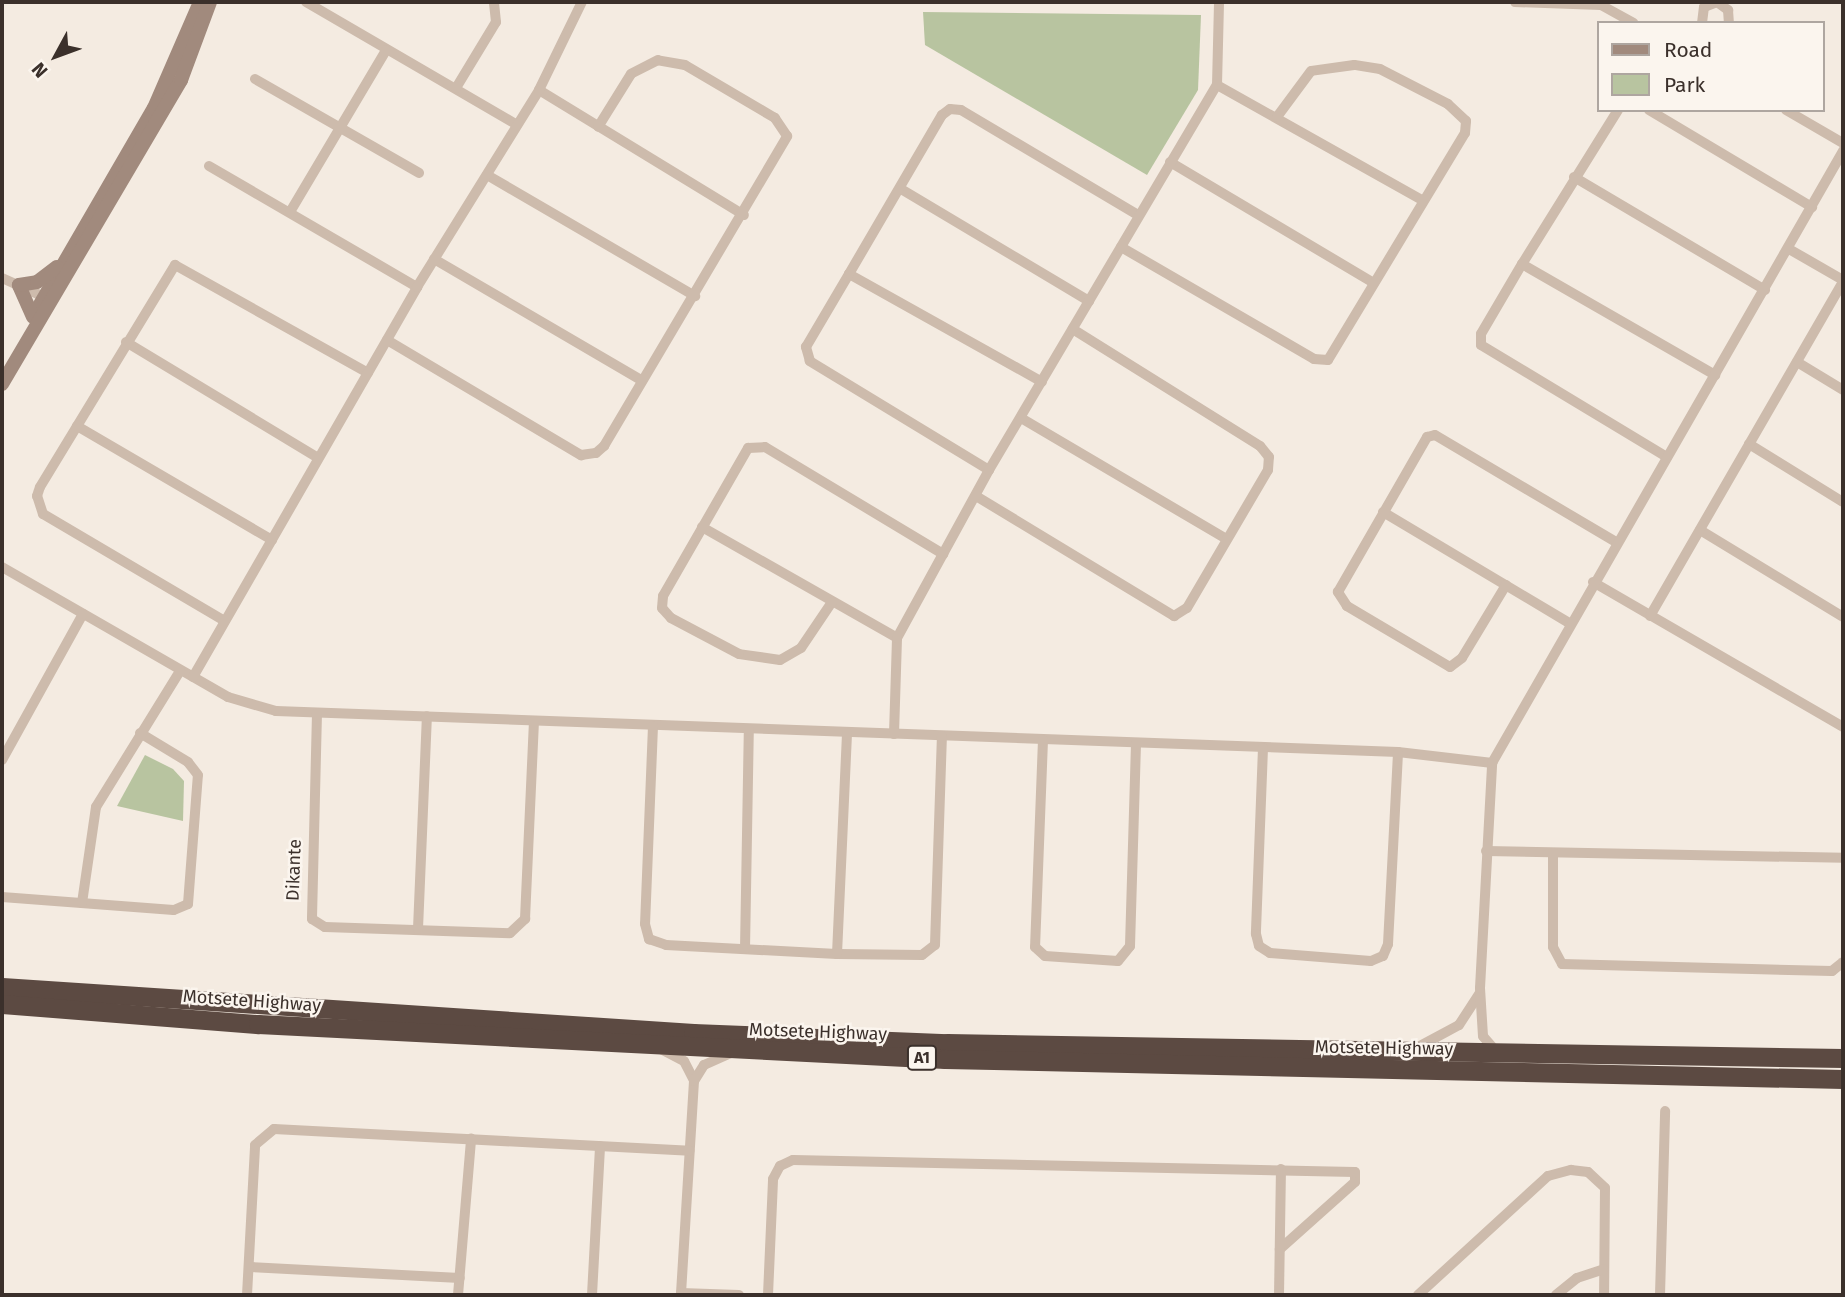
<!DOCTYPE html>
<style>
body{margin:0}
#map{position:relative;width:1845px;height:1297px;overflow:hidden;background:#f4ebe1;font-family:"Fira Sans",sans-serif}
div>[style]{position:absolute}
.green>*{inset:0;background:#b8c4a0}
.street>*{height:10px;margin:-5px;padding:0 5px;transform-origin:5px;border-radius:5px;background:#cdbbac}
.secondary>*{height:14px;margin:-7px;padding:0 7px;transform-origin:7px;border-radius:7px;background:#a18a7d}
.highway>*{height:19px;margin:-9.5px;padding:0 9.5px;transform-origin:9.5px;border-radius:9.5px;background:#5c4a42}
span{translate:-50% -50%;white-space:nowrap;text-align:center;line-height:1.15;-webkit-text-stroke:5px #fbf5ee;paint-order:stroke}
.shield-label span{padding:2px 5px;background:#fbf5ee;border:2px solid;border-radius:5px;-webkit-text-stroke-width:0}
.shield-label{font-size:16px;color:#3b302b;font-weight:700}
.street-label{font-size:18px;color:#3b302b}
.frame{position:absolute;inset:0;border:4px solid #3b302b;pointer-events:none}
.legend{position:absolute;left:1597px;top:21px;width:228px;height:91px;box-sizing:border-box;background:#fbf5ee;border:2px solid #aea6a0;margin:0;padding:9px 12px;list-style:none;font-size:21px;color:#3b302b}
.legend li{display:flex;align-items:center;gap:14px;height:35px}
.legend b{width:35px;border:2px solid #aea6a0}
.north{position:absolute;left:21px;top:21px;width:70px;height:70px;-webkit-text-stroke:5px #fbf5ee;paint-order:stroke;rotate:229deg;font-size:19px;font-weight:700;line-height:28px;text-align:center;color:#3b302b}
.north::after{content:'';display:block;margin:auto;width:24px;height:32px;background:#3b302b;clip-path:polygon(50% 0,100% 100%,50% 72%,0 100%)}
</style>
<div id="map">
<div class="green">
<i style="clip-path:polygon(923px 12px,1201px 15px,1198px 90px,1147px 175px,925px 45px)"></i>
<i style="clip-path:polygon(145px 755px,173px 769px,184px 781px,183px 821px,117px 806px)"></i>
</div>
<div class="street">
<i style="left:306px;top:2px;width:244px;rotate:30.2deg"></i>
<i style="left:1515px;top:2px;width:86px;rotate:2deg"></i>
<i style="left:1601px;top:5px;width:37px;rotate:29deg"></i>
<i style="left:1702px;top:23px;width:16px;rotate:-83deg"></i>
<i style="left:1704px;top:7px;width:14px;rotate:-21deg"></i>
<i style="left:1717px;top:2px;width:14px;rotate:36deg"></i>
<i style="left:1728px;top:10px;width:13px;rotate:86deg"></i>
<i style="left:255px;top:79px;width:189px;rotate:29.8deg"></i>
<i style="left:1217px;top:85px;width:235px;rotate:29.3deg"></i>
<i style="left:456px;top:88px;width:77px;rotate:-58.8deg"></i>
<i style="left:496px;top:22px;width:20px;rotate:-96deg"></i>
<i style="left:539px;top:90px;width:240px;rotate:31.4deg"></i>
<i style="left:1618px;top:110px;width:181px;rotate:121.9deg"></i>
<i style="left:1522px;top:264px;width:81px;rotate:120.4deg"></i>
<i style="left:1481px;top:334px;width:11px;rotate:90deg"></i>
<i style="left:1481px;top:345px;width:217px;rotate:31.1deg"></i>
<i style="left:1649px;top:110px;width:190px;rotate:30.8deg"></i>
<i style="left:1786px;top:110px;width:66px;rotate:30.1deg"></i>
<i style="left:1170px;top:162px;width:237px;rotate:30.7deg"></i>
<i style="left:209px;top:166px;width:241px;rotate:30.2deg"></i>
<i style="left:487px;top:175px;width:241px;rotate:30.2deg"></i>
<i style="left:1574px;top:177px;width:222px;rotate:30.6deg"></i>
<i style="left:901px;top:189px;width:219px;rotate:30.8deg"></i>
<i style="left:290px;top:212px;width:188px;rotate:-59.3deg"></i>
<i style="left:1121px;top:247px;width:223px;rotate:30.1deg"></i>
<i style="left:1314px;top:359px;width:14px;rotate:4deg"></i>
<i style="left:1328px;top:360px;width:265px;rotate:-58.9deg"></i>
<i style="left:1465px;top:133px;width:12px;rotate:-85deg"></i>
<i style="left:1466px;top:121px;width:25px;rotate:-137deg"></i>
<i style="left:1448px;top:104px;width:76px;rotate:-152.8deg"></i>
<i style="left:1380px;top:69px;width:26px;rotate:-171deg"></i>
<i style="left:1354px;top:65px;width:43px;rotate:172.1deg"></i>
<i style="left:1311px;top:71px;width:57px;rotate:126.5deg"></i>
<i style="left:1789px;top:249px;width:62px;rotate:29.9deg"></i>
<i style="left:434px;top:259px;width:240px;rotate:30.3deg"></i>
<i style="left:1522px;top:264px;width:223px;rotate:29.9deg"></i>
<i style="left:849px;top:274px;width:221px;rotate:29.2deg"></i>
<i style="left:2px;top:278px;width:54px;rotate:24.2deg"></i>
<i style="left:387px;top:340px;width:226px;rotate:30.7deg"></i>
<i style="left:581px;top:455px;width:15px;rotate:-8deg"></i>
<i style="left:596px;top:453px;width:11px;rotate:-41deg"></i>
<i style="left:604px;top:446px;width:360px;rotate:-59.4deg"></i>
<i style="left:787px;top:136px;width:22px;rotate:-124deg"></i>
<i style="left:775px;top:118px;width:104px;rotate:-149.5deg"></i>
<i style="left:685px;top:65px;width:27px;rotate:-170deg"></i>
<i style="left:658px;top:60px;width:30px;rotate:153deg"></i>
<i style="left:631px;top:74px;width:62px;rotate:121.9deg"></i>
<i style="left:126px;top:342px;width:224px;rotate:31.1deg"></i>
<i style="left:1797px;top:362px;width:54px;rotate:31.3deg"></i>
<i style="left:1021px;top:418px;width:237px;rotate:30.5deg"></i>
<i style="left:77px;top:426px;width:226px;rotate:30.3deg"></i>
<i style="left:1749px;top:444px;width:110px;rotate:31.7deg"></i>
<i style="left:989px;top:470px;width:210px;rotate:-148.7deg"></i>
<i style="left:810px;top:361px;width:15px;rotate:-106deg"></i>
<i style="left:806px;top:347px;width:85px;rotate:-59.5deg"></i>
<i style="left:849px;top:274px;width:184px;rotate:-59.7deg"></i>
<i style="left:942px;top:115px;width:10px;rotate:-37deg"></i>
<i style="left:950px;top:109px;width:11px;rotate:5deg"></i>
<i style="left:961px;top:110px;width:206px;rotate:30.7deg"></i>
<i style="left:976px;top:496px;width:232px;rotate:31.2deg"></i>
<i style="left:1174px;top:616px;width:15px;rotate:-32deg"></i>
<i style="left:1187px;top:608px;width:160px;rotate:-59.6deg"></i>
<i style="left:1268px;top:470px;width:13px;rotate:-86deg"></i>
<i style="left:1269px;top:457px;width:14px;rotate:-129deg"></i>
<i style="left:1260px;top:446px;width:221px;rotate:-148deg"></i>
<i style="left:1383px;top:512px;width:217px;rotate:30.8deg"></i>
<i style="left:702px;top:527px;width:224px;rotate:29.6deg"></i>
<i style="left:1700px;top:530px;width:167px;rotate:31.3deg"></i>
<i style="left:2px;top:567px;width:261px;rotate:29.9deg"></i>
<i style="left:228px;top:697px;width:50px;rotate:16.3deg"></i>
<i style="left:276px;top:711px;width:1123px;rotate:2.09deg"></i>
<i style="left:1398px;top:752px;width:95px;rotate:6.7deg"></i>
<i style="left:1593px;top:582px;width:289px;rotate:30.1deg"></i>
<i style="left:1506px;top:585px;width:85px;rotate:121.1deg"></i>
<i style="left:1462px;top:658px;width:15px;rotate:143deg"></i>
<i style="left:1450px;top:667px;width:120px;rotate:-149.4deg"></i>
<i style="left:1347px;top:606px;width:17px;rotate:-123deg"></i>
<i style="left:1338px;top:592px;width:179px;rotate:-60.1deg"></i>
<i style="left:1427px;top:437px;width:8px;rotate:-14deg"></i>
<i style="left:1435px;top:435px;width:210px;rotate:30.6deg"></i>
<i style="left:832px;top:602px;width:55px;rotate:124deg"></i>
<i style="left:801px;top:648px;width:24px;rotate:150deg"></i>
<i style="left:780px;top:660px;width:41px;rotate:-171.7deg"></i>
<i style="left:739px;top:654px;width:77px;rotate:-152.1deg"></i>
<i style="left:671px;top:618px;width:13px;rotate:-132deg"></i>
<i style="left:662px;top:608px;width:12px;rotate:-85deg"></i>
<i style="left:663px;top:596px;width:171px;rotate:-60.1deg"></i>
<i style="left:748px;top:448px;width:17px;rotate:-3deg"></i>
<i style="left:765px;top:447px;width:208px;rotate:31deg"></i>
<i style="left:1650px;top:616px;width:386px;rotate:-60deg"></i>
<i style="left:223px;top:620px;width:209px;rotate:-149.5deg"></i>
<i style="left:43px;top:514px;width:19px;rotate:-108deg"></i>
<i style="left:37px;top:496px;width:9px;rotate:-72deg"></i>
<i style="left:40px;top:487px;width:260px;rotate:-58.7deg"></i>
<i style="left:175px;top:265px;width:221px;rotate:29.2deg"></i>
<i style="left:193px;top:677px;width:450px;rotate:-60.1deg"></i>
<i style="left:417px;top:287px;width:232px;rotate:-58.2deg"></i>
<i style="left:539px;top:90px;width:98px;rotate:-64deg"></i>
<i style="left:317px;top:713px;width:206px;rotate:91.4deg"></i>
<i style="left:312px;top:919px;width:15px;rotate:32deg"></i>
<i style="left:325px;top:927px;width:185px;rotate:1.9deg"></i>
<i style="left:510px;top:933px;width:21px;rotate:-43deg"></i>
<i style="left:525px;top:919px;width:198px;rotate:-87.4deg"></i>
<i style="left:653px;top:726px;width:198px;rotate:92.3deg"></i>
<i style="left:645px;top:924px;width:16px;rotate:75deg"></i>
<i style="left:649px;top:939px;width:18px;rotate:19deg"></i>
<i style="left:666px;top:945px;width:171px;rotate:3deg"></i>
<i style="left:837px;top:954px;width:85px;rotate:0.7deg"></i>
<i style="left:922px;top:955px;width:16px;rotate:-38deg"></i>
<i style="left:935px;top:945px;width:209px;rotate:-88.1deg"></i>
<i style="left:894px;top:734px;width:96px;rotate:-88.2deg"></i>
<i style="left:897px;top:638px;width:192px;rotate:-61.3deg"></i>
<i style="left:989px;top:470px;width:447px;rotate:-59.4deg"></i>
<i style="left:1217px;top:85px;width:83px;rotate:-88.6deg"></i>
<i style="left:1043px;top:740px;width:207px;rotate:92.2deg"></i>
<i style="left:1035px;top:947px;width:13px;rotate:42deg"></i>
<i style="left:1045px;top:956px;width:73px;rotate:3.9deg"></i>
<i style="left:1118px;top:961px;width:19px;rotate:-51deg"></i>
<i style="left:1130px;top:946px;width:203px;rotate:-88.3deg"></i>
<i style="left:1263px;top:748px;width:186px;rotate:92.2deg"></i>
<i style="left:1256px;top:934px;width:12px;rotate:76deg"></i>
<i style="left:1259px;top:946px;width:13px;rotate:32deg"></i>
<i style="left:1270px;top:953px;width:101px;rotate:4.5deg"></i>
<i style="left:1371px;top:961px;width:13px;rotate:-23deg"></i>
<i style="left:1383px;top:956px;width:13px;rotate:-67deg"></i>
<i style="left:1388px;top:944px;width:192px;rotate:-87deg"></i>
<i style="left:2px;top:760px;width:167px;rotate:-61deg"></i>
<i style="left:1486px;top:851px;width:357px;rotate:1.1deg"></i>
<i style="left:1553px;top:853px;width:94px;rotate:90deg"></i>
<i style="left:1553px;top:947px;width:19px;rotate:62deg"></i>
<i style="left:1562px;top:964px;width:270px;rotate:1.5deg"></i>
<i style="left:1832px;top:971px;width:14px;rotate:-39deg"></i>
<i style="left:2px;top:897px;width:172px;rotate:4.3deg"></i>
<i style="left:174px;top:910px;width:15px;rotate:-23deg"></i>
<i style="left:188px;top:904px;width:129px;rotate:-85.6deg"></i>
<i style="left:198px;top:775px;width:16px;rotate:-128deg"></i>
<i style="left:188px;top:762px;width:56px;rotate:-148.9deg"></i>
<i style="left:82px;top:903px;width:97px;rotate:-81.7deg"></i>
<i style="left:96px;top:807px;width:160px;rotate:-58.3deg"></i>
<i style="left:418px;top:929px;width:213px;rotate:-87.6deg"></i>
<i style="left:745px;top:949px;width:220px;rotate:-89deg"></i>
<i style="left:837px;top:954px;width:221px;rotate:-87.4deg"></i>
<i style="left:1420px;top:1046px;width:44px;rotate:-28.3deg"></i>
<i style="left:1459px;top:1025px;width:37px;rotate:-57deg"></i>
<i style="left:661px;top:1049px;width:26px;rotate:28deg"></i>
<i style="left:684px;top:1061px;width:22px;rotate:63deg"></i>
<i style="left:694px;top:1081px;width:214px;rotate:93.5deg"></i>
<i style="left:1495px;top:1050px;width:18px;rotate:-131deg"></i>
<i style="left:1483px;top:1036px;width:48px;rotate:-93.6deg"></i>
<i style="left:1480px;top:988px;width:225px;rotate:-86.9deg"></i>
<i style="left:1492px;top:763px;width:706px;rotate:-60.16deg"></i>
<i style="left:694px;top:1081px;width:19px;rotate:-58deg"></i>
<i style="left:704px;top:1065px;width:30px;rotate:-24deg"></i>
<i style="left:249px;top:1267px;width:211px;rotate:3deg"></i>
<i style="left:681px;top:1293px;width:58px;rotate:2deg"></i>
<i style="left:247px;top:1295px;width:150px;rotate:-86.9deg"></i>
<i style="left:255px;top:1145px;width:25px;rotate:-40deg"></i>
<i style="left:274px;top:1129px;width:416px;rotate:3deg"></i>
<i style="left:458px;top:1295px;width:157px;rotate:-85.2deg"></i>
<i style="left:592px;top:1295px;width:149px;rotate:-86.9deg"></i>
<i style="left:768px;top:1295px;width:116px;rotate:-87.5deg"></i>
<i style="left:773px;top:1179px;width:15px;rotate:-62deg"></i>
<i style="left:780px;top:1166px;width:14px;rotate:-25deg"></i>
<i style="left:793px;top:1160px;width:562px;rotate:1.22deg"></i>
<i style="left:1355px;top:1172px;width:10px;rotate:90deg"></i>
<i style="left:1355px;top:1182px;width:101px;rotate:138.2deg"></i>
<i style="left:1279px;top:1295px;width:126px;rotate:-89.1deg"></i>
<i style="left:1418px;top:1295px;width:176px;rotate:-42.5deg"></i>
<i style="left:1548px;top:1176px;width:24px;rotate:-15deg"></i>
<i style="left:1571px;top:1170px;width:17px;rotate:7deg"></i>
<i style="left:1588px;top:1172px;width:23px;rotate:43deg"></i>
<i style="left:1605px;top:1188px;width:107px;rotate:90.5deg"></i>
<i style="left:1556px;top:1295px;width:27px;rotate:-39deg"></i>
<i style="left:1577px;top:1278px;width:28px;rotate:-18deg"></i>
<i style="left:1660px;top:1295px;width:184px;rotate:-88.4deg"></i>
</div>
<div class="secondary">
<i style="left:35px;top:313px;width:237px;rotate:-59.9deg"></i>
<i style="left:154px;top:108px;width:116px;rotate:-66.5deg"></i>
<i style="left:33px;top:317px;width:35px;rotate:-114deg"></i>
<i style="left:19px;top:285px;width:18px;rotate:-9deg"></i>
<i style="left:37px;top:282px;width:25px;rotate:-37deg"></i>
<i style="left:2px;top:384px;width:353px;rotate:-59.5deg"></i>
<i style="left:181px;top:80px;width:83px;rotate:-69.6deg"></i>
</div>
<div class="highway">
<i style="left:2px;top:987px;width:693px;rotate:3.81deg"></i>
<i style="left:693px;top:1033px;width:254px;rotate:2.3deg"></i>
<i style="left:947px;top:1043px;width:896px;rotate:0.96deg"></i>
<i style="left:2px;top:1004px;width:257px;rotate:4.5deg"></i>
<i style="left:258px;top:1024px;width:688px;rotate:2.92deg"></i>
<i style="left:945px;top:1059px;width:898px;rotate:1.28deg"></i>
</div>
<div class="shield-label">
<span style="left:922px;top:1058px">A1</span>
</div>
<div class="street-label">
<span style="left:294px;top:870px;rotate:-88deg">Dikante</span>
<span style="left:252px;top:1001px;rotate:4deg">Motsete Highway</span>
<span style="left:818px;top:1032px;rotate:2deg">Motsete Highway</span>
<span style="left:1384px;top:1048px;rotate:1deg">Motsete Highway</span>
</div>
<div class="frame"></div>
<ul class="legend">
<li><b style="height:9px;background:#a18a7d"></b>Road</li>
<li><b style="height:19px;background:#b8c4a0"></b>Park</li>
</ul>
<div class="north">N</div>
</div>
